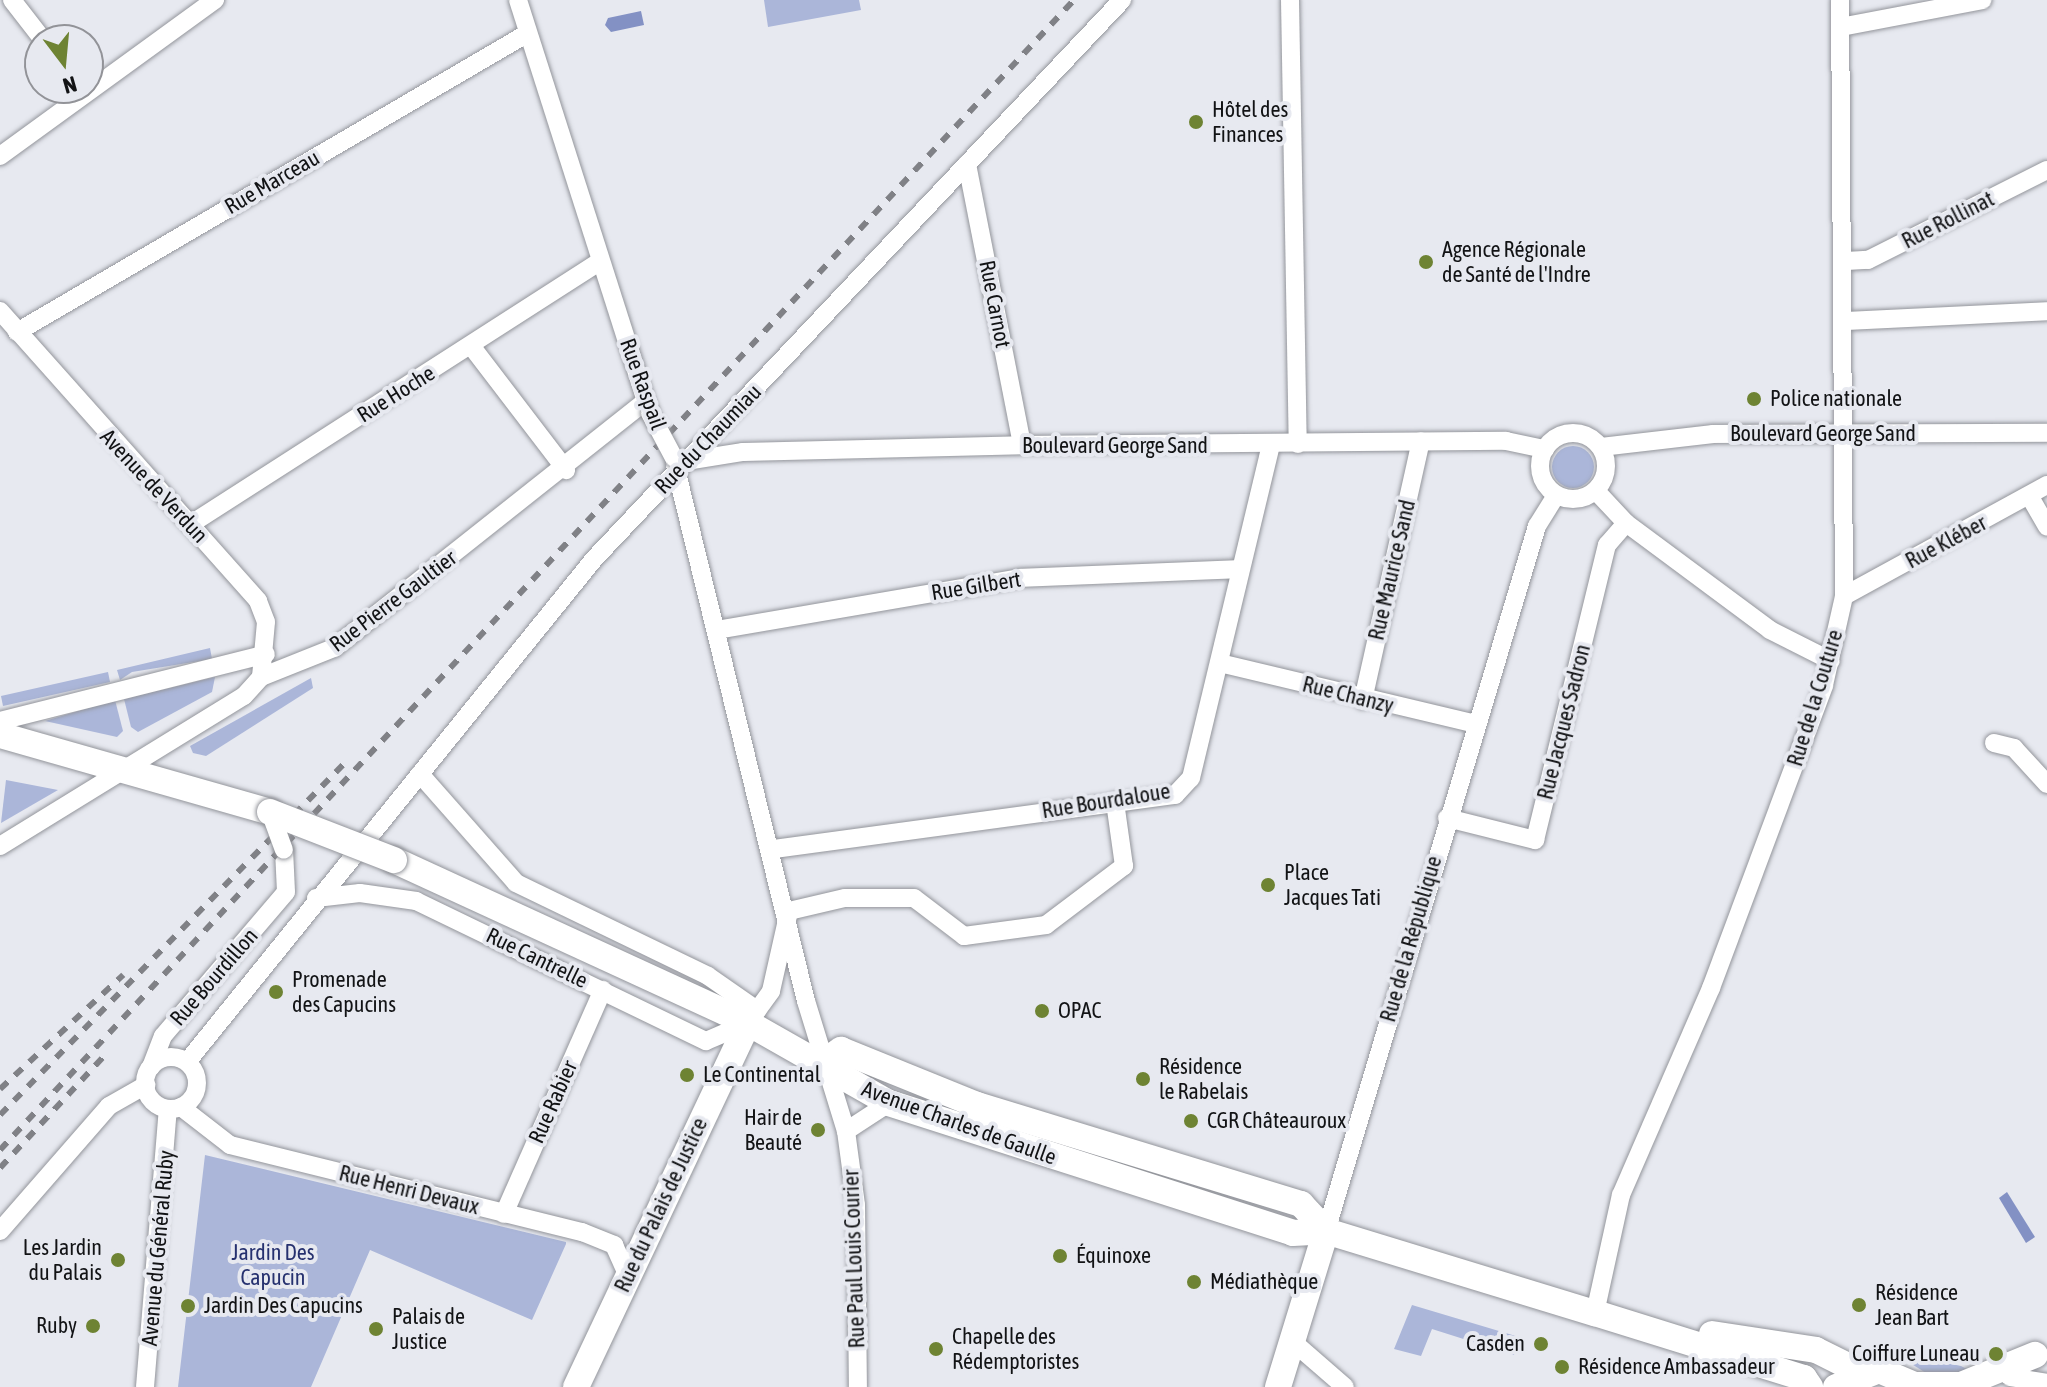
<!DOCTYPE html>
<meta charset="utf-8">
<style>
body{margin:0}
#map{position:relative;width:2047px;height:1387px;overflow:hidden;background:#e7e9f0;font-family:"Asap Condensed",sans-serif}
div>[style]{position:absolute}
.green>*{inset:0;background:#abb6d9}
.round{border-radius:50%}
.water>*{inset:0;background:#8391c4}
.roads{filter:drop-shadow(0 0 2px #93959b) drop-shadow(0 0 2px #93959b)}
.street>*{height:18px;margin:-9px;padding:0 9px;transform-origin:9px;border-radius:9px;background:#fff}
.street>.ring{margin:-9px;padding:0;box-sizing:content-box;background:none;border:18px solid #fff;border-radius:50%}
.secondary>*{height:26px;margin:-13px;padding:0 13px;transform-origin:13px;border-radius:13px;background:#fff}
.rail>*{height:6px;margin-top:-3px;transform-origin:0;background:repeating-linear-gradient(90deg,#808186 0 10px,transparent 0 20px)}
.bridges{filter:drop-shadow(0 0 2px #93959b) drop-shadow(0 0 2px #93959b)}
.street-bridge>*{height:18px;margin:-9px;padding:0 9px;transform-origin:9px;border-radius:9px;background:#fff}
.secondary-bridge>*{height:26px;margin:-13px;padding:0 13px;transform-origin:13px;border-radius:13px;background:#fff}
.dots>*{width:22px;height:22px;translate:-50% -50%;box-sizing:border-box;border:4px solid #e7e9f0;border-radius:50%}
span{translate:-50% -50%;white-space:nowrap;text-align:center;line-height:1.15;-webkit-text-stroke:8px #e7e9f0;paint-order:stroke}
.poi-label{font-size:22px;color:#121315}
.left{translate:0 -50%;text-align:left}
.right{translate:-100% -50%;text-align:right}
.street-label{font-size:22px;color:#121315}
.park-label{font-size:22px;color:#26316f}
.north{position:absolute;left:24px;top:24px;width:80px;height:80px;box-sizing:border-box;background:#e7e9f0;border:2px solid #929398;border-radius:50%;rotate:164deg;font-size:22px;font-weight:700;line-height:32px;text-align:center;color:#121315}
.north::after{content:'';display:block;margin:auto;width:28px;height:36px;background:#6e8333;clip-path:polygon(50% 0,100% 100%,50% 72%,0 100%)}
</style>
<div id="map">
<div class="green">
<i style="clip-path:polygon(764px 0,859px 0,861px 10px,768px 27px)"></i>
<i class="round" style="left:1552px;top:446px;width:42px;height:42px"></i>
<i style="clip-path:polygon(210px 648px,212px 659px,132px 672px,120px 680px,117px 670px)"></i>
<i style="clip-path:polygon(108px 672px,110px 682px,3px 706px,1px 696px)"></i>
<i style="clip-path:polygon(215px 677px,212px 692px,138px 732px,131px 727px,124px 699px)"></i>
<i style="clip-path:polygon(311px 678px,313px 688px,206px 756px,193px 753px,190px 746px)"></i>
<i style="clip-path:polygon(115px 700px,123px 731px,117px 737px,45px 721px)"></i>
<i style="clip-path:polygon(6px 780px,58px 790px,1px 823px)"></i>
<i style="clip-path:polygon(205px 1155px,566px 1242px,566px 1244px,532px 1320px,370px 1250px,311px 1387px,178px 1387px)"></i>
<i style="clip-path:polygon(1412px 1305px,1519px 1337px,1514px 1355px,1432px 1329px,1421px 1356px,1394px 1349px)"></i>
<i style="clip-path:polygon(1916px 1356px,1961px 1366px,1976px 1374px,1934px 1378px,1910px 1363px)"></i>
</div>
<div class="water">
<i style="clip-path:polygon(641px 11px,644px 25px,611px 32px,605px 25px,608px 18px)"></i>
<i style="clip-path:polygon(2007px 1192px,2035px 1237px,2026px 1243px,1999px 1198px)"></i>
</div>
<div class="roads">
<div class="street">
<i style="left:12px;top:0;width:51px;rotate:52.2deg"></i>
<i style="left:518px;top:0;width:430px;rotate:72.3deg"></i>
<i style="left:1290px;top:0;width:444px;rotate:89deg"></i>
<i style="left:1841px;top:27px;width:144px;rotate:-10.8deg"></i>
<i style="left:0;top:156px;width:266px;rotate:-36deg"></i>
<i style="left:967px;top:164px;width:286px;rotate:78.9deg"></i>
<i style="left:1846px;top:261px;width:22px;rotate:-3deg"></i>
<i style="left:1868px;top:260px;width:200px;rotate:-26.7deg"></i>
<i style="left:0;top:311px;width:388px;rotate:48.3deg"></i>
<i style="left:258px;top:601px;width:22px;rotate:69deg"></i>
<i style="left:266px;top:622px;width:55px;rotate:95.2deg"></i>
<i style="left:1846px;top:321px;width:201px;rotate:-2.8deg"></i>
<i style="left:17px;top:332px;width:592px;rotate:-30.33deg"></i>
<i style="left:472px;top:347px;width:155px;rotate:52.6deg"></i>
<i class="ring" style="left:1540px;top:433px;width:48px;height:48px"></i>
<i style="left:1601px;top:447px;width:113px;rotate:-6.6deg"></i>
<i style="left:1713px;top:434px;width:334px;rotate:-0.2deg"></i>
<i style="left:686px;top:461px;width:58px;rotate:-9deg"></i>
<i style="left:743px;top:452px;width:279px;rotate:-1.4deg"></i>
<i style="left:1022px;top:445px;width:484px;rotate:-0.5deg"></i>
<i style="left:1506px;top:441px;width:40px;rotate:12deg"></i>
<i style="left:675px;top:465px;width:552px;rotate:76.27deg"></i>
<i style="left:806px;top:1001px;width:136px;rotate:72.9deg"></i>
<i style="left:846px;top:1131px;width:75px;rotate:82.3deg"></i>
<i style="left:856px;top:1205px;width:182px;rotate:89.4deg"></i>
<i style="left:1596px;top:491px;width:44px;rotate:46.8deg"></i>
<i style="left:1626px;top:523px;width:179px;rotate:36.6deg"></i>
<i style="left:1770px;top:630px;width:68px;rotate:26.9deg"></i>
<i style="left:2030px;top:497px;width:34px;rotate:60deg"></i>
<i style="left:191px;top:524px;width:486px;rotate:-32.7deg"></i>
<i style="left:1844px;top:596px;width:231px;rotate:-28.7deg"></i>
<i style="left:716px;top:630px;width:308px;rotate:-9.7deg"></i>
<i style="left:1020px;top:578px;width:220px;rotate:-2.3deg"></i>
<i style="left:1220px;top:663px;width:264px;rotate:13.4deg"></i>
<i style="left:1363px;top:700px;width:265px;rotate:-77.4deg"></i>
<i style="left:0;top:721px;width:274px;rotate:-14.1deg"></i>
<i style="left:1994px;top:743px;width:21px;rotate:14deg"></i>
<i style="left:2014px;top:748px;width:49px;rotate:47.5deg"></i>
<i style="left:420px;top:774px;width:145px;rotate:48.6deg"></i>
<i style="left:516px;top:883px;width:213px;rotate:25.8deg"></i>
<i style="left:708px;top:976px;width:60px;rotate:34.8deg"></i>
<i style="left:1447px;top:818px;width:91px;rotate:14deg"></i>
<i style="left:1535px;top:840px;width:304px;rotate:-76.3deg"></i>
<i style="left:1607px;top:545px;width:29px;rotate:-49deg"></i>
<i style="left:0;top:846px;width:286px;rotate:-31.6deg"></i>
<i style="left:244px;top:696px;width:25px;rotate:-48deg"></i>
<i style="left:261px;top:677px;width:79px;rotate:-21.7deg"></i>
<i style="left:334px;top:648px;width:398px;rotate:-38.4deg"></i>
<i style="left:774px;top:849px;width:405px;rotate:-7.7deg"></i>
<i style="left:1175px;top:795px;width:23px;rotate:-47deg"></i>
<i style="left:1191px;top:778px;width:342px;rotate:-76.5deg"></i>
<i style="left:316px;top:898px;width:44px;rotate:-6.5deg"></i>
<i style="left:360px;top:893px;width:57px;rotate:8.1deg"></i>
<i style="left:416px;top:901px;width:322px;rotate:25.8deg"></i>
<i style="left:706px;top:1041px;width:46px;rotate:-23.2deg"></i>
<i style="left:748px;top:1023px;width:39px;rotate:-54deg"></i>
<i style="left:771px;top:991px;width:82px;rotate:-77.3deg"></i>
<i style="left:789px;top:911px;width:57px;rotate:-13.1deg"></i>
<i style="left:845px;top:898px;width:69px"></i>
<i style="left:914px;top:898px;width:63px;rotate:37.2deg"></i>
<i style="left:964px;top:936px;width:83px;rotate:-7.6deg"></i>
<i style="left:1046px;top:925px;width:98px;rotate:-37.1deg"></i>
<i style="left:1124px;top:866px;width:65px;rotate:-98deg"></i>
<i class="ring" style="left:145px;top:1057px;width:34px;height:34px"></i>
<i style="left:187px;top:1062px;width:647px;rotate:-51.02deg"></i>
<i style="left:594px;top:559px;width:769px;rotate:-46.63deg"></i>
<i style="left:151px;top:1067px;width:33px;rotate:-69deg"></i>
<i style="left:163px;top:1036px;width:189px;rotate:-49.5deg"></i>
<i style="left:286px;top:892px;width:42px;rotate:-92.7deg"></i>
<i style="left:181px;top:1107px;width:62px;rotate:37.8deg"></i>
<i style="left:230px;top:1145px;width:363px;rotate:13.9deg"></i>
<i style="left:582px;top:1232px;width:35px;rotate:22deg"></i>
<i style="left:614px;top:1245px;width:32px;rotate:66deg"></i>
<i style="left:846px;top:1131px;width:51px;rotate:-33.1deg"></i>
<i style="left:504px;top:1214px;width:245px;rotate:-66.2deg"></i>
<i style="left:0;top:1231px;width:166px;rotate:-48.9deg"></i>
<i style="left:109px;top:1106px;width:43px;rotate:-29.6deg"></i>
<i style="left:1326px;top:1231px;width:736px;rotate:-73.34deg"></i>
<i style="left:1537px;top:526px;width:36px;rotate:-58deg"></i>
<i style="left:1595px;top:1313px;width:121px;rotate:-77.6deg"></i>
<i style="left:1621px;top:1195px;width:226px;rotate:-66.5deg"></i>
<i style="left:1711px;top:988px;width:323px;rotate:-69.5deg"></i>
<i style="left:1824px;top:685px;width:91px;rotate:-77.3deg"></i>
<i style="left:1844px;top:596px;width:596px;rotate:-90.38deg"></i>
<i style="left:1292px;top:1341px;width:70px;rotate:41deg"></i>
<i style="left:2010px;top:1377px;width:37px;rotate:9deg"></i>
<i style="left:145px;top:1387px;width:279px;rotate:-85.3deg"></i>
</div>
<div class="secondary">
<i style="left:0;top:735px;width:281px;rotate:15.9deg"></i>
<i style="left:394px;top:860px;width:390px;rotate:24.7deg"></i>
<i style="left:748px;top:1023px;width:162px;rotate:29.6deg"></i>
<i style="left:889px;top:1103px;width:424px;rotate:17.8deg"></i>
<i style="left:1293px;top:1233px;width:33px;rotate:-3deg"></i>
<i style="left:1326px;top:1231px;width:281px;rotate:17deg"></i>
<i style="left:1595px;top:1313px;width:219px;rotate:17.3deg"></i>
<i style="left:1804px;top:1378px;width:11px;rotate:56deg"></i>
<i style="left:823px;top:1062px;width:22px;rotate:-34deg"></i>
<i style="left:841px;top:1050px;width:147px;rotate:22deg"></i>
<i style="left:977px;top:1105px;width:339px;rotate:17deg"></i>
<i style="left:1301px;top:1204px;width:37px;rotate:47deg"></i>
<i style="left:1712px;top:1334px;width:105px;rotate:8.7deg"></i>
<i style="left:1816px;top:1350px;width:49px;rotate:26.6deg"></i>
<i style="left:1917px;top:1385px;width:44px"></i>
<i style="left:1961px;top:1385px;width:80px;rotate:-22.1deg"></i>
<i style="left:576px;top:1387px;width:403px;rotate:-64.7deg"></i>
<i style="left:1278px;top:1387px;width:163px;rotate:-72.9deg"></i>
<i style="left:1836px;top:1387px;width:46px;rotate:-21.6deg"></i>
<i style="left:1879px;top:1370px;width:43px;rotate:23deg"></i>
</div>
</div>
<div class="rail">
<i style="left:0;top:1089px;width:168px;rotate:-42.8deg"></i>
<i style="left:0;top:1115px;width:496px;rotate:-45.6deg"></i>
<i style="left:0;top:1150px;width:1574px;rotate:-46.96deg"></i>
<i style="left:0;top:1168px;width:156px;rotate:-47.1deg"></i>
</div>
<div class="bridges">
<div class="street-bridge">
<i style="left:650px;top:413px;width:51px;rotate:61.9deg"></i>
<i style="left:270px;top:812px;width:40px;rotate:69.8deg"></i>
</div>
<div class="secondary-bridge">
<i style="left:270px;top:812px;width:133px;rotate:21.2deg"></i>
</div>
</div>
<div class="dots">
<i style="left:1196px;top:122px;background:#6e8333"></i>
<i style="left:1426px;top:262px;background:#6e8333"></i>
<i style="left:1754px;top:399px;background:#6e8333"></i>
<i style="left:1268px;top:885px;background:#6e8333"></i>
<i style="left:276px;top:992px;background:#6e8333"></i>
<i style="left:1042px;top:1011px;background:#6e8333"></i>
<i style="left:687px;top:1075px;background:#6e8333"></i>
<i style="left:1143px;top:1079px;background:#6e8333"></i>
<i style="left:1191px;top:1121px;background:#6e8333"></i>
<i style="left:818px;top:1130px;background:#6e8333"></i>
<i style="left:1060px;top:1256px;background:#6e8333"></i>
<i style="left:118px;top:1260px;background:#6e8333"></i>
<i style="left:1194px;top:1282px;background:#6e8333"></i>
<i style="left:1859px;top:1305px;background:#6e8333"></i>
<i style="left:188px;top:1306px;background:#6e8333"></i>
<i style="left:93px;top:1326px;background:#6e8333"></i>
<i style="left:376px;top:1329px;background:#6e8333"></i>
<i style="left:1541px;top:1344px;background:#6e8333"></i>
<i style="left:936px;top:1349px;background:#6e8333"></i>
<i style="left:1996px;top:1354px;background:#6e8333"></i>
<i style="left:1562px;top:1367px;background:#6e8333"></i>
</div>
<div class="poi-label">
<span class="left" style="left:1212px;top:122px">Hôtel des<br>Finances</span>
<span class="left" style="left:1442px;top:262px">Agence Régionale<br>de Santé de l'Indre</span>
<span class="left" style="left:1770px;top:399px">Police nationale</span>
<span class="left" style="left:1284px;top:885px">Place<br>Jacques Tati</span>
<span class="left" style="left:292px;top:992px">Promenade<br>des Capucins</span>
<span class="left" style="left:1058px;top:1011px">OPAC</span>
<span class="left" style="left:1159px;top:1079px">Résidence<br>le Rabelais</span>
<span class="left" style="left:703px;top:1075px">Le Continental</span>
<span class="right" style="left:802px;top:1130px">Hair de<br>Beauté</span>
<span class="left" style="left:1207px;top:1121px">CGR Châteauroux</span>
<span class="right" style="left:102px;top:1260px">Les Jardin<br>du Palais</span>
<span class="left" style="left:1076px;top:1256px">Équinoxe</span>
<span class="left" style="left:1210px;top:1282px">Médiathèque</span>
<span class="left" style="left:1875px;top:1305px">Résidence<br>Jean Bart</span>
<span class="left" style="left:204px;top:1306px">Jardin Des Capucins</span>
<span class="left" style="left:392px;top:1329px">Palais de<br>Justice</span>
<span class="right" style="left:77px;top:1326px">Ruby</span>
<span class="left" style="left:952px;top:1349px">Chapelle des<br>Rédemptoristes</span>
<span class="right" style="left:1525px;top:1344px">Casden</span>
<span class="right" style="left:1980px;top:1354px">Coiffure Luneau</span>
<span class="left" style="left:1578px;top:1367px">Résidence Ambassadeur</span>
</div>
<div class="street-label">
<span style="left:272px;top:182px;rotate:-30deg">Rue Marceau</span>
<span style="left:1948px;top:220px;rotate:-27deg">Rue Rollinat</span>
<span style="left:995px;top:304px;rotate:79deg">Rue Carnot</span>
<span style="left:643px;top:384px;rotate:70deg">Rue Raspail</span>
<span style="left:396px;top:394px;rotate:-32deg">Rue Hoche</span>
<span style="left:1823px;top:434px">Boulevard George Sand</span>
<span style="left:708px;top:439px;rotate:-46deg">Rue du Chaumiau</span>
<span style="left:1115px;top:446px">Boulevard George Sand</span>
<span style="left:154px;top:486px;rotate:47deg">Avenue de Verdun</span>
<span style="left:1946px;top:542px;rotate:-28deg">Rue Kléber</span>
<span style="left:1392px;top:570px;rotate:-77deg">Rue Maurice Sand</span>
<span style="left:976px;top:586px;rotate:-9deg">Rue Gilbert</span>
<span style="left:393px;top:601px;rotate:-37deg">Rue Pierre Gaultier</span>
<span style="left:1348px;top:695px;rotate:14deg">Rue Chanzy</span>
<span style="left:1815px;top:698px;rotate:-73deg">Rue de la Couture</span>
<span style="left:1564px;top:722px;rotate:-76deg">Rue Jacques Sadron</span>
<span style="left:1106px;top:801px;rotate:-9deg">Rue Bourdaloue</span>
<span style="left:1411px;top:939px;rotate:-74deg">Rue de la République</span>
<span style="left:537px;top:958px;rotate:26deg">Rue Cantrelle</span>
<span style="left:214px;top:977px;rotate:-49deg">Rue Bourdillon</span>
<span style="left:553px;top:1102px;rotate:-66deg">Rue Rabier</span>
<span style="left:959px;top:1123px;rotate:20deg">Avenue Charles de Gaulle</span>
<span style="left:409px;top:1190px;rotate:14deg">Rue Henri Devaux</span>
<span style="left:661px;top:1205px;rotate:-65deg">Rue du Palais de Justice</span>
<span style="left:158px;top:1248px;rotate:-85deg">Avenue du Général Ruby</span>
<span style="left:854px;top:1259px;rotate:-92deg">Rue Paul Louis Courier</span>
</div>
<div class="park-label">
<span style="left:273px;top:1265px">Jardin Des<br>Capucin</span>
</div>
<div class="north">N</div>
</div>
